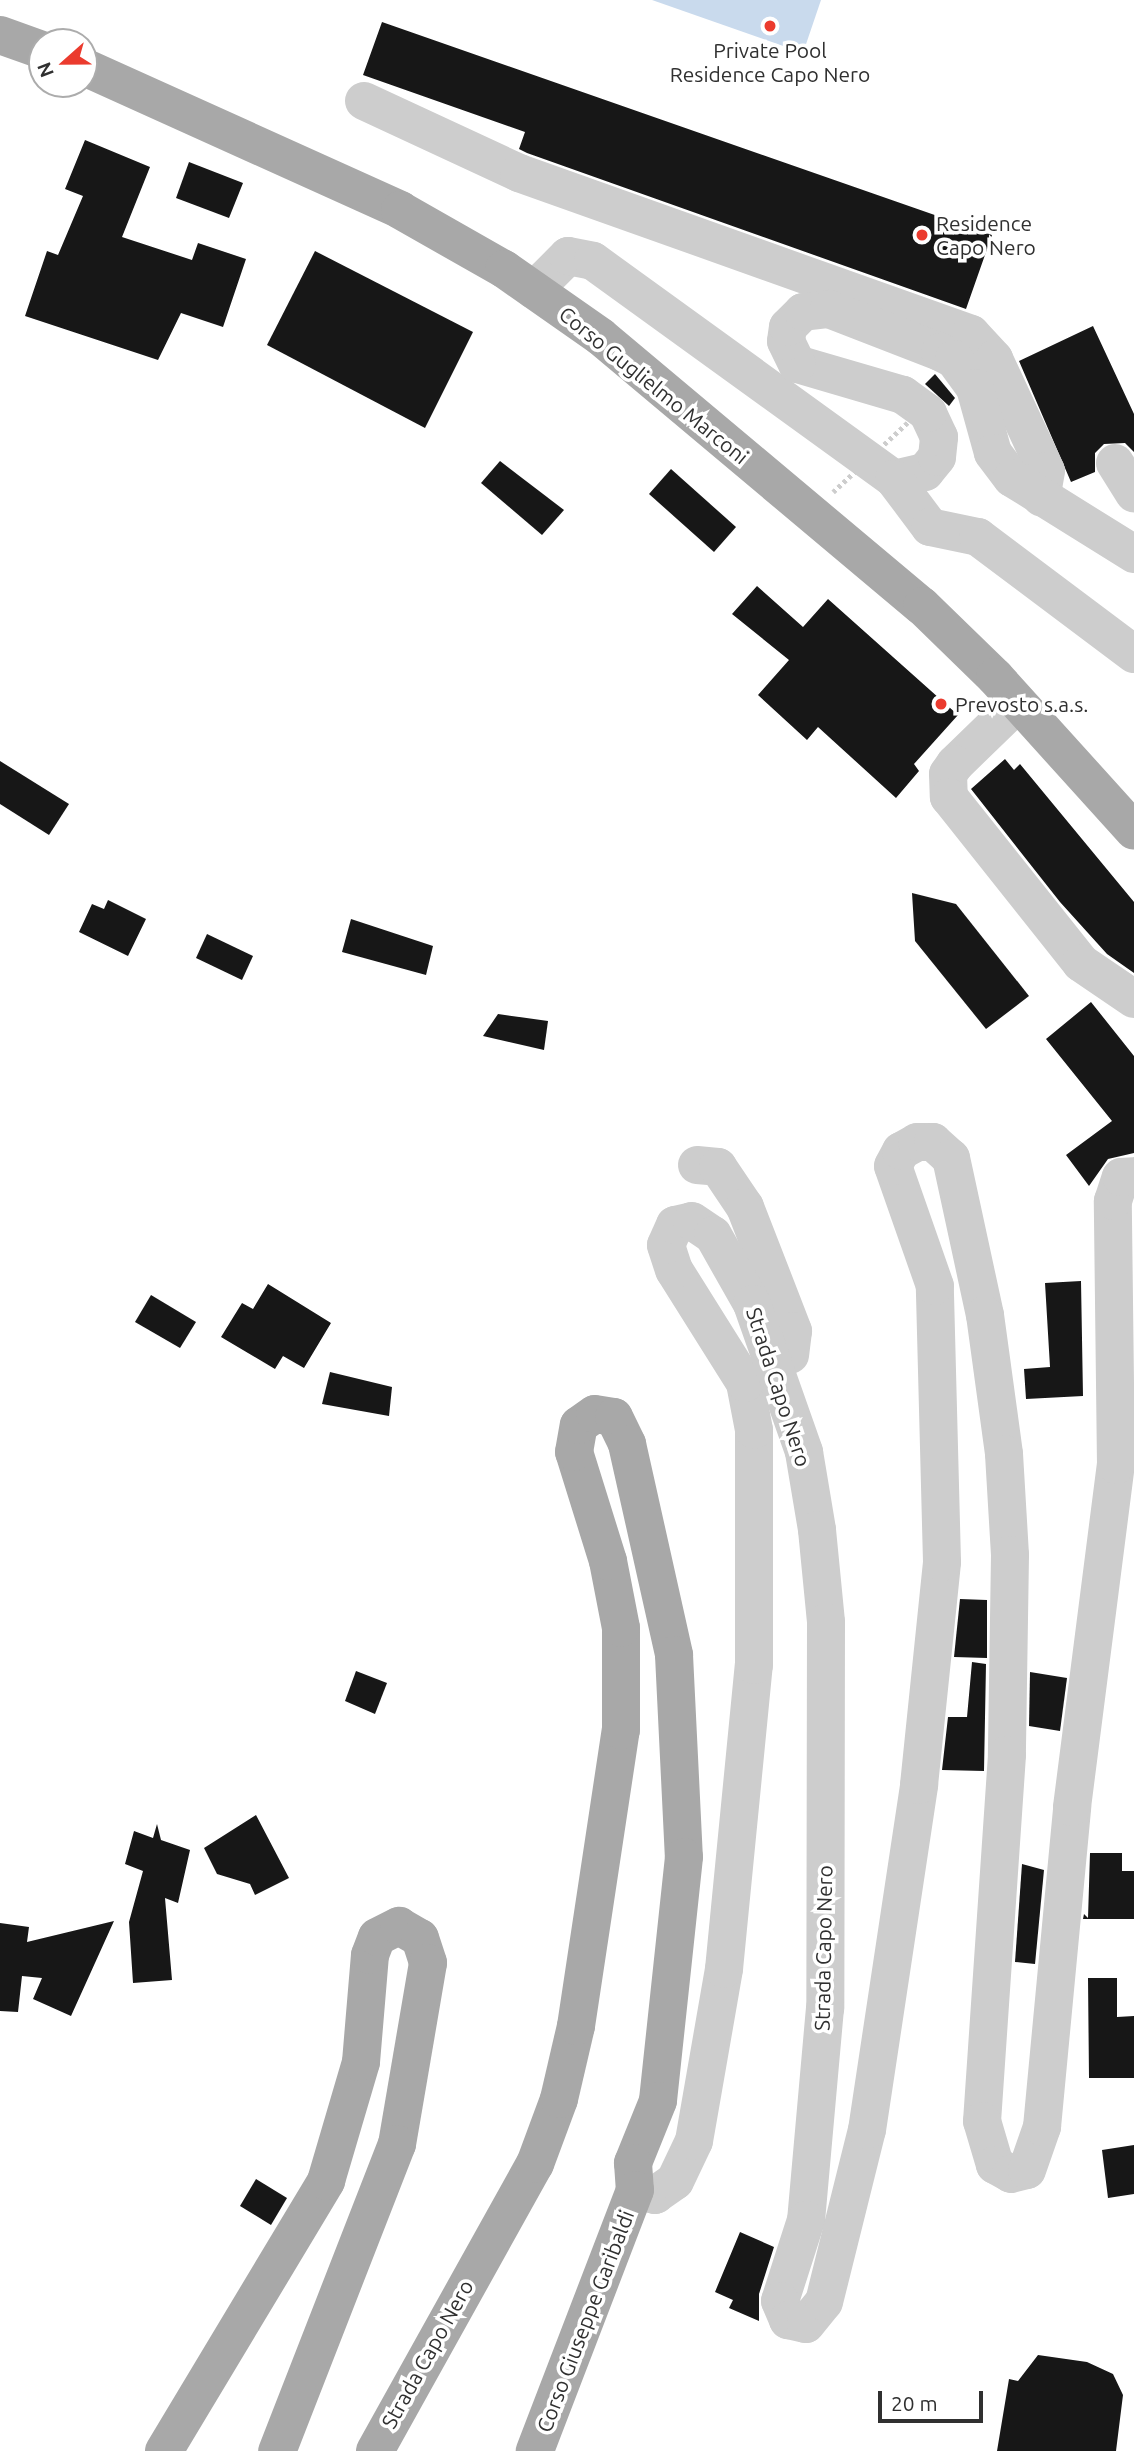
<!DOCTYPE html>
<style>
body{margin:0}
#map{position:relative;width:1134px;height:2451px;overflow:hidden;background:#fff;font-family:Ubuntu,sans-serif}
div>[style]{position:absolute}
.water>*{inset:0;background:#c9daed}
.building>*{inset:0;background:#171717}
.minor>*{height:38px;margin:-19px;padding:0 19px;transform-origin:19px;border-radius:19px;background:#cdcdcd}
.major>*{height:38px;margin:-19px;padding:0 19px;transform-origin:19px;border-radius:19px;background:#a8a8a8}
.path-bridge>*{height:4.5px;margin-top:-2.25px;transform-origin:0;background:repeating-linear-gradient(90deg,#cdcdcd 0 3.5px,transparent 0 7px)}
.dots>*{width:19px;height:19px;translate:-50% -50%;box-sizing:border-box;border:4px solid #fff;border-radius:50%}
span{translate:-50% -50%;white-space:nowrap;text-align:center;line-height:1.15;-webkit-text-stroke:7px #fff;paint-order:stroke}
.poi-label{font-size:21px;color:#303030}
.left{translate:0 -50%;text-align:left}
.street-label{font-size:21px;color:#303030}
.north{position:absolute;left:28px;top:28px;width:70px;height:70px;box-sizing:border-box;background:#fff;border:2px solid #acacac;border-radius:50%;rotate:249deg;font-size:19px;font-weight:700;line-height:28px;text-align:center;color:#303030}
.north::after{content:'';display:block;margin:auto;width:24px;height:32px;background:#eb3b2e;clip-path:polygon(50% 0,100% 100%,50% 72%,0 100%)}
.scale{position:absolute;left:878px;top:2391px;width:105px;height:32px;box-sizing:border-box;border:4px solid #303030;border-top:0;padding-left:9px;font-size:21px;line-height:24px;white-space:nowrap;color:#303030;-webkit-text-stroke:5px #fff;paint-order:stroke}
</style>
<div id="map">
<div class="water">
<i style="clip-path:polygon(652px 0,821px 0,803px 53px)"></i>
</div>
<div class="building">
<i style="clip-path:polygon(382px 22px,992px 235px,966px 309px,527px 153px,519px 149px,525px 132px,363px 75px)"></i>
<i style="clip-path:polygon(85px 140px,150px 167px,122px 237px,192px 260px,198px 243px,246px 259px,223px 327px,181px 313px,158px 360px,25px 316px,47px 251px,58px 255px,83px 196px,65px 189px)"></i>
<i style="clip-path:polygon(189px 162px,243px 183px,229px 218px,176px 198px)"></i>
<i style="clip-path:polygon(315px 251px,473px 332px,425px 428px,267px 345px)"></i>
<i style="clip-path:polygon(1093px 326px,1134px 414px,1134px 452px,1125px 443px,1104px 444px,1095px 453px,1095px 472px,1071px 482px,1019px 361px)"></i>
<i style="clip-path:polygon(935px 374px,955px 398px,949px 406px,925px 384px)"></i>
<i style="clip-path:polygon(500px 461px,564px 510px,542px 535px,481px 483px)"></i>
<i style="clip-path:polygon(671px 469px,736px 527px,714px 552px,649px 494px)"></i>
<i style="clip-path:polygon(757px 586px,803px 627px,828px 599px,958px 715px,914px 764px,919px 771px,896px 798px,818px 727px,807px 740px,758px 695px,789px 660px,732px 614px)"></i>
<i style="clip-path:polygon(1005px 759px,1014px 770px,1020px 764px,1134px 902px,1134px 973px,1107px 954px,1060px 902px,971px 789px)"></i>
<i style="clip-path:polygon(0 761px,69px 804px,49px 835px,0 804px)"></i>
<i style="clip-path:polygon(912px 893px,956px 904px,1029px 996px,986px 1029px,915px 941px)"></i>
<i style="clip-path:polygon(108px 900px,146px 919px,128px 956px,79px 932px,92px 904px,104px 909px)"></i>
<i style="clip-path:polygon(351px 919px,433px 946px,426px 975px,342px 952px)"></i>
<i style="clip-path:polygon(207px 934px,253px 956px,242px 980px,196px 958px)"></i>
<i style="clip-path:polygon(1091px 1002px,1134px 1056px,1134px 1153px,1108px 1159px,1089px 1186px,1066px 1155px,1112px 1121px,1046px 1039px)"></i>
<i style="clip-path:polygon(498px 1014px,548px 1021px,544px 1050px,483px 1036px)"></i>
<i style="clip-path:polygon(1081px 1281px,1083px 1396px,1026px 1399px,1024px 1369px,1050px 1367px,1045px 1283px)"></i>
<i style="clip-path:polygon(268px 1284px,331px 1323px,304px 1368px,283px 1356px,275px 1369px,221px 1337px,242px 1303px,253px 1309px)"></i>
<i style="clip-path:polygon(151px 1295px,196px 1322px,180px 1348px,135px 1322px)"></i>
<i style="clip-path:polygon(330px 1372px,392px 1387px,389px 1416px,322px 1404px)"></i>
<i style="clip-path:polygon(960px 1599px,987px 1600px,987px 1658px,954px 1657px)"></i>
<i style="clip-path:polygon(972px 1662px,986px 1664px,984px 1771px,942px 1770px,948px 1717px,967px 1717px)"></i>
<i style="clip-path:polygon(356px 1671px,387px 1683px,375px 1714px,345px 1701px)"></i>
<i style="clip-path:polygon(1030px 1672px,1067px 1678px,1060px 1731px,1029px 1726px)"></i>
<i style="clip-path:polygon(256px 1815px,289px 1878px,255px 1895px,250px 1884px,217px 1874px,204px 1848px)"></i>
<i style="clip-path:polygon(157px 1824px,161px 1840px,190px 1850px,178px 1903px,165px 1898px,172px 1980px,133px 1983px,129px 1922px,143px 1871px,125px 1864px,134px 1831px,153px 1838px)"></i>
<i style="clip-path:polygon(1090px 1853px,1122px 1853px,1122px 1871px,1134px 1871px,1134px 1919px,1083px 1919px,1084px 1914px,1088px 1918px)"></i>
<i style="clip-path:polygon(1022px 1864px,1044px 1870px,1035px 1964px,1015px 1962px)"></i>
<i style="clip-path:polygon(114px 1921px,71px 2016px,33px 1999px,42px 1978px,22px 1976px,18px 2012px,0 2011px,0 1923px,29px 1927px,27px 1942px)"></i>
<i style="clip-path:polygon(1088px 1978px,1117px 1978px,1117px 2017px,1134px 2016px,1134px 2078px,1089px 2078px)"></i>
<i style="clip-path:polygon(1134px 2145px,1134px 2194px,1108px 2198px,1102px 2150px)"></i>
<i style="clip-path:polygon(256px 2179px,287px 2198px,271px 2225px,240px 2206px)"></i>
<i style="clip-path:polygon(740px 2232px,774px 2247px,759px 2294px,759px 2321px,729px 2308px,733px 2300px,715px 2292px)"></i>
<i style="clip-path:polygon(1038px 2355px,1087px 2362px,1113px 2374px,1123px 2395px,1116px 2451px,997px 2451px,1009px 2379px,1018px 2381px)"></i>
</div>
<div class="minor">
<i style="left:364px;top:101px;width:171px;rotate:24.9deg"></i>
<i style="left:519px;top:173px;width:480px;rotate:19.6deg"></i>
<i style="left:971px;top:334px;width:34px;rotate:47deg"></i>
<i style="left:994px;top:359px;width:123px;rotate:65.1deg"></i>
<i style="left:1046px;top:471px;width:27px;rotate:100deg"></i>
<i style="left:534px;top:290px;width:48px;rotate:-45deg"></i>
<i style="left:568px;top:256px;width:25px;rotate:11deg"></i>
<i style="left:593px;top:261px;width:372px;rotate:35.9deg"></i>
<i style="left:894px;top:479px;width:32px;rotate:-13deg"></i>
<i style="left:925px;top:472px;width:19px;rotate:-51deg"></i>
<i style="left:937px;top:457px;width:20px;rotate:-84deg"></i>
<i style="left:939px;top:437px;width:26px;rotate:-115deg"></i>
<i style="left:928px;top:413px;width:31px;rotate:-144deg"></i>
<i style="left:903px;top:395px;width:110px;rotate:-163.7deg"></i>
<i style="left:797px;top:364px;width:25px;rotate:-116deg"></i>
<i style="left:786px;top:341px;width:14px;rotate:-82deg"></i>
<i style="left:788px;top:327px;width:21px;rotate:-45deg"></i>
<i style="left:803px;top:312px;width:26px;rotate:-7deg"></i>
<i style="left:829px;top:309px;width:119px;rotate:21.2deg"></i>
<i style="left:940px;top:352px;width:16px;rotate:27deg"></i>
<i style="left:954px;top:359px;width:36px;rotate:54deg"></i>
<i style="left:975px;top:388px;width:67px;rotate:74.5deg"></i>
<i style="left:993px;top:453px;width:31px;rotate:53deg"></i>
<i style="left:1012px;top:478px;width:144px;rotate:31.9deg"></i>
<i style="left:1115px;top:463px;width:36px;rotate:58deg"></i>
<i style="left:894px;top:479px;width:60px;rotate:53.1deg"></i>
<i style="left:930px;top:527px;width:49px;rotate:11.8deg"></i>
<i style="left:978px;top:537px;width:195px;rotate:36.9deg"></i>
<i style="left:1018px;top:703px;width:88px;rotate:135.9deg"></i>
<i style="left:955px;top:764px;width:12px;rotate:125deg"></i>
<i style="left:948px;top:774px;width:23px;rotate:88deg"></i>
<i style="left:949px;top:797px;width:212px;rotate:51.5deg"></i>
<i style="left:1081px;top:963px;width:64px;rotate:34.2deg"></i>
<i style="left:697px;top:1165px;width:21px;rotate:5deg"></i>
<i style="left:718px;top:1167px;width:48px;rotate:56deg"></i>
<i style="left:745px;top:1207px;width:133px;rotate:68.8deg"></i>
<i style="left:793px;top:1331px;width:24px;rotate:97deg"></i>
<i style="left:635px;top:2190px;width:21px;rotate:14deg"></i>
<i style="left:655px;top:2195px;width:24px;rotate:-35deg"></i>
<i style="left:675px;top:2181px;width:44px;rotate:-64.6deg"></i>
<i style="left:694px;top:2141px;width:175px;rotate:-80.1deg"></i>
<i style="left:724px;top:1969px;width:305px;rotate:-84.4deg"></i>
<i style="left:754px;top:1665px;width:235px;rotate:-90deg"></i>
<i style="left:754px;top:1430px;width:48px;rotate:-100.8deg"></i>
<i style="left:745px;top:1383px;width:133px;rotate:-122.1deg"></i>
<i style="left:674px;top:1270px;width:26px;rotate:-108deg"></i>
<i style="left:666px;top:1245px;width:22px;rotate:-66deg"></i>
<i style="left:675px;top:1225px;width:17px;rotate:-13deg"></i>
<i style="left:692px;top:1221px;width:25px;rotate:34deg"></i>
<i style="left:713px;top:1235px;width:79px;rotate:60.5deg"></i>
<i style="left:752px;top:1304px;width:157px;rotate:70.6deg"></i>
<i style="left:804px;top:1452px;width:79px;rotate:80.5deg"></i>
<i style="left:817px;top:1530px;width:92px;rotate:84.4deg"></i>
<i style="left:826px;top:1622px;width:386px;rotate:90.1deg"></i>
<i style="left:825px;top:2008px;width:213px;rotate:95.1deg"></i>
<i style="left:806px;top:2220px;width:85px;rotate:107.8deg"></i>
<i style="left:780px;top:2301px;width:21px;rotate:67deg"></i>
<i style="left:788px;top:2320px;width:18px;rotate:13deg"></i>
<i style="left:806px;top:2324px;width:28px;rotate:-51deg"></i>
<i style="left:824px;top:2302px;width:177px;rotate:-76deg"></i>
<i style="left:867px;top:2130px;width:349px;rotate:-81.4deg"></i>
<i style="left:919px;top:1785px;width:224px;rotate:-84.1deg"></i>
<i style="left:942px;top:1562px;width:276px;rotate:-91.5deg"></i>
<i style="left:935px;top:1286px;width:127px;rotate:-109.3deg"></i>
<i style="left:893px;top:1166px;width:17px;rotate:-62deg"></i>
<i style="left:901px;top:1151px;width:18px;rotate:-29deg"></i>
<i style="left:917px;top:1142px;width:16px"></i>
<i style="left:933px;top:1142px;width:24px;rotate:42deg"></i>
<i style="left:951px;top:1158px;width:161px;rotate:77.8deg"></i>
<i style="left:985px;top:1315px;width:140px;rotate:82.2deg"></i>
<i style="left:1004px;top:1454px;width:101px;rotate:86.6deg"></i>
<i style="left:1010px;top:1555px;width:200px;rotate:90.9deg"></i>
<i style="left:1007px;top:1755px;width:367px;rotate:93.9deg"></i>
<i style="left:982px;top:2121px;width:46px;rotate:73.5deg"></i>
<i style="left:995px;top:2165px;width:18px;rotate:29deg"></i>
<i style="left:1011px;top:2174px;width:16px;rotate:-14deg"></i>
<i style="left:1027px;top:2170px;width:46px;rotate:-70.8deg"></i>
<i style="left:1042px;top:2127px;width:321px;rotate:-84.6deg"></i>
<i style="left:1072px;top:1807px;width:345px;rotate:-82.7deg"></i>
<i style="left:1116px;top:1465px;width:264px;rotate:-90.7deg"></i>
<i style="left:1113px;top:1201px;width:25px;rotate:-72deg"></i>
<i style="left:1121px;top:1177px;width:13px;rotate:-4deg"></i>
</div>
<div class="major">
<i style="left:0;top:35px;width:45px;rotate:19.7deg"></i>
<i style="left:84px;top:67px;width:347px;rotate:24.3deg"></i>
<i style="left:400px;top:210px;width:120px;rotate:29.6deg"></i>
<i style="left:504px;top:269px;width:118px;rotate:35deg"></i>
<i style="left:601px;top:337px;width:419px;rotate:40deg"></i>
<i style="left:922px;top:606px;width:102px;rotate:44.2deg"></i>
<i style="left:995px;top:677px;width:207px;rotate:47.9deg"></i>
<i style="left:164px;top:2451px;width:315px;rotate:-59deg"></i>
<i style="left:326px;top:2181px;width:124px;rotate:-73.6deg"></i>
<i style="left:361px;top:2062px;width:107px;rotate:-85.2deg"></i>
<i style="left:370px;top:1955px;width:19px;rotate:-69deg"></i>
<i style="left:377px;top:1937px;width:25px;rotate:-27deg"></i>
<i style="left:399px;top:1926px;width:24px;rotate:30deg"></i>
<i style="left:420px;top:1938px;width:26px;rotate:72deg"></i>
<i style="left:428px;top:1963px;width:184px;rotate:99.7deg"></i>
<i style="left:397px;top:2144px;width:330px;rotate:111.3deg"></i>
<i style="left:375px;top:2451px;width:329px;rotate:-60.9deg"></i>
<i style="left:535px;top:2164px;width:69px;rotate:-69.7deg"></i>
<i style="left:559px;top:2099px;width:75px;rotate:-76.9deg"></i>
<i style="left:576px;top:2026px;width:299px;rotate:-81.4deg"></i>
<i style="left:621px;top:1730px;width:102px;rotate:-90deg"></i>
<i style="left:621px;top:1628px;width:68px;rotate:-101deg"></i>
<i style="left:608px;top:1561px;width:114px;rotate:-107.3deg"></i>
<i style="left:574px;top:1452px;width:27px;rotate:-80deg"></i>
<i style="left:579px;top:1425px;width:19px;rotate:-35deg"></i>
<i style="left:595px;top:1414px;width:19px;rotate:9deg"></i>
<i style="left:614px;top:1417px;width:30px;rotate:64deg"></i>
<i style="left:627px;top:1444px;width:216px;rotate:77.4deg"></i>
<i style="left:674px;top:1655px;width:202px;rotate:87.2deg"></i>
<i style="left:684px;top:1857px;width:245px;rotate:96.1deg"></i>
<i style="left:658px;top:2101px;width:67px;rotate:112deg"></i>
<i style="left:633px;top:2163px;width:27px;rotate:86deg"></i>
<i style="left:635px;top:2190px;width:280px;rotate:111deg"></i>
</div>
<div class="path-bridge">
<i style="left:833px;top:492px;width:141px;rotate:-43deg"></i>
</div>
<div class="dots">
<i style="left:770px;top:26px;background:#eb3b2e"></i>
<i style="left:922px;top:235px;background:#eb3b2e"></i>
<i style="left:941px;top:704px;background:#eb3b2e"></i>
</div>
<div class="poi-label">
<span style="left:770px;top:62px">Private Pool<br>Residence Capo Nero</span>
<span class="left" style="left:936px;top:235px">Residence<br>Capo Nero</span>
<span class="left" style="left:955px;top:704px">Prevosto s.a.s.</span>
</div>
<div class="street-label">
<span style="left:654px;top:385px;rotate:39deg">Corso Guglielmo Marconi</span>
<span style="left:779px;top:1387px;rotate:72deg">Strada Capo Nero</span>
<span style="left:823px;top:1948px;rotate:-89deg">Strada Capo Nero</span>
<span style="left:585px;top:2321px;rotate:-69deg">Corso Giuseppe Garibaldi</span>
<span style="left:427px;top:2354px;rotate:-61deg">Strada Capo Nero</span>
</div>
<div class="north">N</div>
<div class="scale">20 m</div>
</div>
